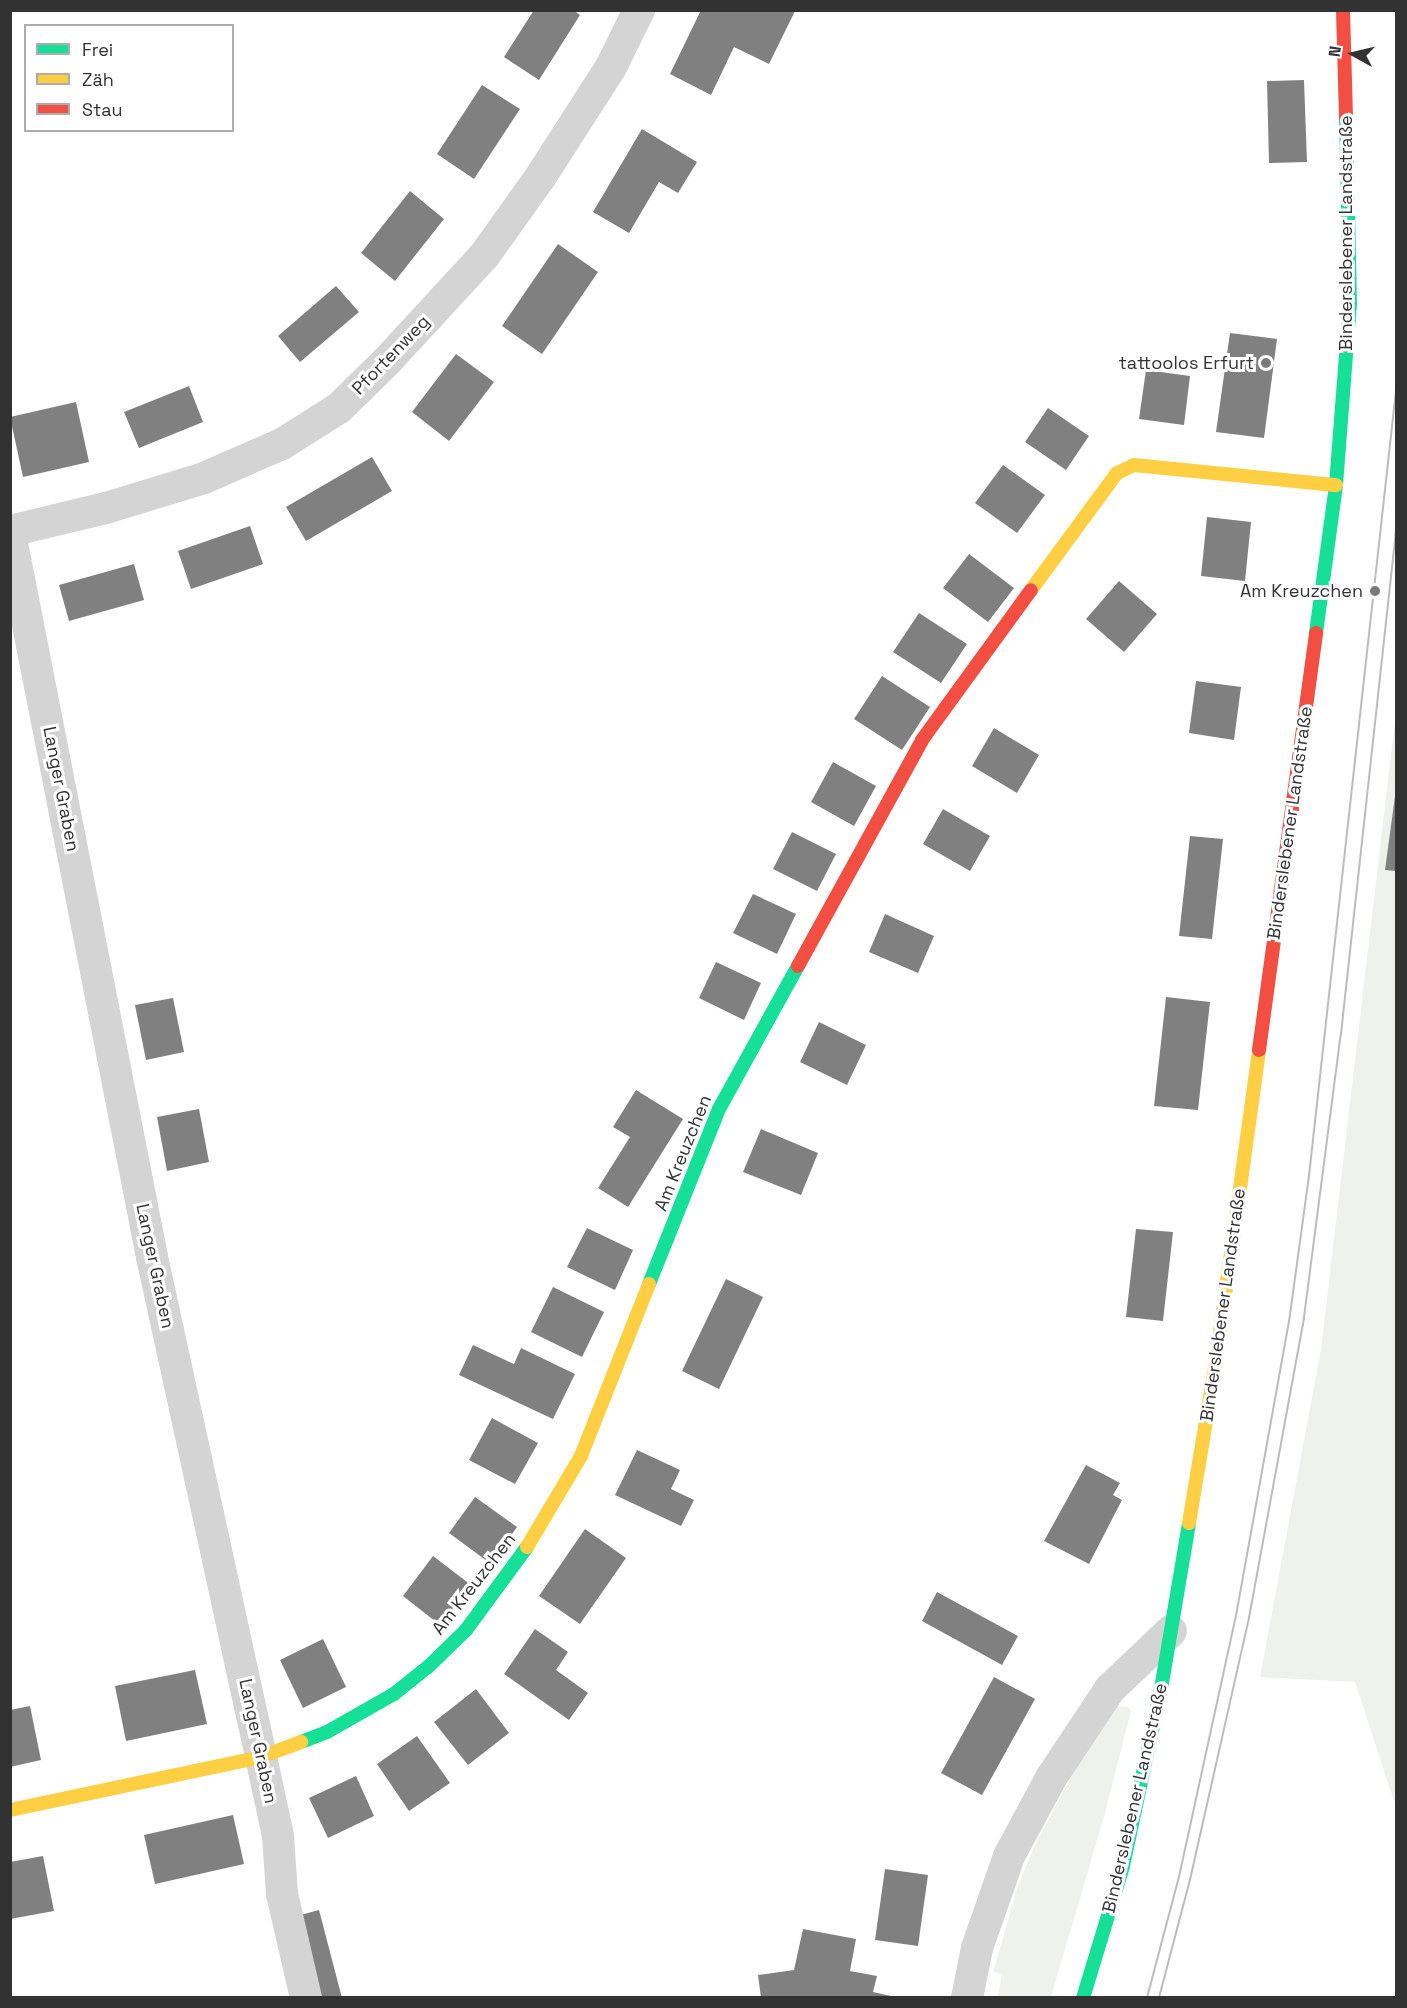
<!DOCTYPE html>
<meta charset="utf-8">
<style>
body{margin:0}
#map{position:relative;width:1407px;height:2008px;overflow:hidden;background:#fff;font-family:"Space Grotesk",sans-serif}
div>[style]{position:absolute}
.green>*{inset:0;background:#eff2ec}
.building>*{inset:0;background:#808080}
.street>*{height:32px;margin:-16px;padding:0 16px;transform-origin:16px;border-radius:16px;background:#d4d4d4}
.fast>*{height:14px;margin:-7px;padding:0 7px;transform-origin:7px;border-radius:7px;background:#16e098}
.slow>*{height:14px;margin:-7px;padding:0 7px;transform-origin:7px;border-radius:7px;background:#ffcf43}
.jam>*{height:14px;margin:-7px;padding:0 7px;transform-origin:7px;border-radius:7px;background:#f24e42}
.tram>*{height:1.5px;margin:-0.75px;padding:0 0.75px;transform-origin:0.75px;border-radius:0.75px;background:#bcbcbc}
.dots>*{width:16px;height:16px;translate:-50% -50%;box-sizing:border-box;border:3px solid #fff;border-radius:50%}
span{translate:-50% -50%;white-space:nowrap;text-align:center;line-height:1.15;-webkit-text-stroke:6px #fff;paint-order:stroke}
.street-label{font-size:18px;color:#323232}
.poi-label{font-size:18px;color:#323232}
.right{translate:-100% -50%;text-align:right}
.frame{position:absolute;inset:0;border:12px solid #323232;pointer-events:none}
.legend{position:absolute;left:24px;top:24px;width:210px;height:108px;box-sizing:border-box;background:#fff;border:2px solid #adadad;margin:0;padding:8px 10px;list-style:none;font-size:18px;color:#323232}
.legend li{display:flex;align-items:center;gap:12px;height:30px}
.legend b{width:30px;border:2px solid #adadad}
.north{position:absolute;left:1323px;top:24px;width:60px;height:60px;-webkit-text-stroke:4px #fff;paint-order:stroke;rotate:278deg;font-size:16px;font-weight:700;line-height:24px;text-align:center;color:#323232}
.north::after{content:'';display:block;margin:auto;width:21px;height:27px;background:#323232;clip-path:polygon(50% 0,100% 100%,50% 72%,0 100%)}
</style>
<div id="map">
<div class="green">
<i style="clip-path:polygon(1396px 712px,1396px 1808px,1355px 1682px,1260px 1677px,1321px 1349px)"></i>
<i style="clip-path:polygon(1118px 1706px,1128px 1707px,1131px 1711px,1104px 1817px,1051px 1997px,998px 1997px,1002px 1974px,993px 1972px,1018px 1886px,1034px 1847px,1070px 1779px,1112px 1710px)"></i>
</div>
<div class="building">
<i style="clip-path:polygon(534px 10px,573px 10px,580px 15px,539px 80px,504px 57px)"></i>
<i style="clip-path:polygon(701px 10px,794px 10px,795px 11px,769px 64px,734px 47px,711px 95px,670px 74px)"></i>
<i style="clip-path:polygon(1304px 80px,1307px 162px,1269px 163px,1267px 81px)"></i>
<i style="clip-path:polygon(482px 85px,520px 109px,474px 179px,437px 154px)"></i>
<i style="clip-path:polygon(642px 129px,697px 162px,678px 193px,659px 182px,629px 233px,593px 212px)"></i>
<i style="clip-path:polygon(410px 191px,444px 219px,395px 281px,361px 253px)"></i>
<i style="clip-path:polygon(558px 244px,598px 272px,542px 354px,502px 326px)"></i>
<i style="clip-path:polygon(336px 286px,359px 312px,300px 362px,278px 336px)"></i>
<i style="clip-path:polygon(1230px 333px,1277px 339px,1264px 438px,1216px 432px)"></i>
<i style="clip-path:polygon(456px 354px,494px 382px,449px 441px,412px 412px)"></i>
<i style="clip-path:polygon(1146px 370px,1190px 376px,1184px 425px,1139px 419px)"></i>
<i style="clip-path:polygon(189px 386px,203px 422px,139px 448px,124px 412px)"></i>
<i style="clip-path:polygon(76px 402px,89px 462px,23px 477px,10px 417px)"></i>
<i style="clip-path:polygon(1048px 408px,1089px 436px,1066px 470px,1025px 442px)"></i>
<i style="clip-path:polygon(372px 457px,392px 491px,306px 541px,286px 507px)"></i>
<i style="clip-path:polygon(1003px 465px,1045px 495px,1017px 533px,975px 503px)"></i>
<i style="clip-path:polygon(1207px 517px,1251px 522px,1245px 581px,1201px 576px)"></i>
<i style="clip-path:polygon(250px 526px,263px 564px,191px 589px,178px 551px)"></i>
<i style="clip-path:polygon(969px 554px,1014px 588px,988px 622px,943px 588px)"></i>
<i style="clip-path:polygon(134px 564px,144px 600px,69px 621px,59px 585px)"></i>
<i style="clip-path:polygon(1119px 581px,1157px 614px,1124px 652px,1086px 619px)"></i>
<i style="clip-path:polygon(919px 613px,967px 644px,941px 683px,893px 652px)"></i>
<i style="clip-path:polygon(882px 676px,930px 707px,902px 750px,854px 719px)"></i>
<i style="clip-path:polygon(1196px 681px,1241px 687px,1234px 740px,1189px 733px)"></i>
<i style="clip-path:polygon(994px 728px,1039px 755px,1017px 793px,972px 766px)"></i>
<i style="clip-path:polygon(833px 762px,876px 786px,854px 826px,811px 802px)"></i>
<i style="clip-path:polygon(1395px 796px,1396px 796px,1396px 871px,1385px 870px)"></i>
<i style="clip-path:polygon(943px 809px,990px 836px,970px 871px,923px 844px)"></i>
<i style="clip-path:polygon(792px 832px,836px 854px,817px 891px,773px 869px)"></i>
<i style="clip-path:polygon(1190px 836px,1223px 839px,1212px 939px,1179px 936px)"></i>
<i style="clip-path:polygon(753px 894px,796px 914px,777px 954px,733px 933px)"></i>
<i style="clip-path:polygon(885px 914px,934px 936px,918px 973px,869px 952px)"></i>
<i style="clip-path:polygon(716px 962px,761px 983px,744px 1020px,699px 998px)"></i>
<i style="clip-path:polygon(1166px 997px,1210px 1002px,1198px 1110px,1154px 1106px)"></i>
<i style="clip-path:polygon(173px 998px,184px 1052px,146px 1060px,135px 1005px)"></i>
<i style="clip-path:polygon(819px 1022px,866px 1045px,847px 1085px,800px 1062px)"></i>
<i style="clip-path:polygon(636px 1090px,683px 1119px,628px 1207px,598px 1188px,630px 1137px,613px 1127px)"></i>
<i style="clip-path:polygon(199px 1109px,209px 1162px,167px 1171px,157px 1117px)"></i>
<i style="clip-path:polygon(761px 1129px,818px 1153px,801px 1195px,743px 1172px)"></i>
<i style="clip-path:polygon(587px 1228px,633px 1250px,615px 1290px,567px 1267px)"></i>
<i style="clip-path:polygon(1136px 1229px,1173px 1232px,1163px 1321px,1126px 1317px)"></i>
<i style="clip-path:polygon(726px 1279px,763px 1297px,719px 1389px,682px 1371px)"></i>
<i style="clip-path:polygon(553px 1287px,604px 1312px,582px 1357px,531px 1332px)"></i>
<i style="clip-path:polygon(473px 1345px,514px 1364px,521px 1348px,575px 1374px,553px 1419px,459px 1375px)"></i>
<i style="clip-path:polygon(492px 1418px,538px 1443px,515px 1484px,469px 1460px)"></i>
<i style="clip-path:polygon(637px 1450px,680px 1470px,671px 1489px,694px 1500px,681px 1526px,615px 1495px)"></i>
<i style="clip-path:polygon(1086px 1465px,1120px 1483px,1113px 1495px,1122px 1500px,1089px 1564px,1044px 1541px)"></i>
<i style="clip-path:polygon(475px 1497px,517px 1527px,491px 1564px,449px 1533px)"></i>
<i style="clip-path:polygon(585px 1529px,626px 1558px,580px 1624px,539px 1596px)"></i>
<i style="clip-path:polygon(433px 1556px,471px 1585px,440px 1625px,403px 1596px)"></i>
<i style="clip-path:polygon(937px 1592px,1018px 1636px,1002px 1665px,922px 1621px)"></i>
<i style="clip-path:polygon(535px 1629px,568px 1652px,556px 1670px,588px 1693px,569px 1720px,504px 1674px)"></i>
<i style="clip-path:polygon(323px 1639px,346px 1687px,303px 1708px,280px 1660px)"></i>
<i style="clip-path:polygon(195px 1670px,207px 1724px,126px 1741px,115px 1686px)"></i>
<i style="clip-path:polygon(994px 1677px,1035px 1699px,982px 1795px,941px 1773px)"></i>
<i style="clip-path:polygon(476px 1689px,509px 1733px,468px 1765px,434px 1722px)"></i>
<i style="clip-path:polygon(30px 1706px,41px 1760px,10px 1767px,10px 1710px)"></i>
<i style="clip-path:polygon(417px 1736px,450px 1783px,409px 1811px,377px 1764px)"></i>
<i style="clip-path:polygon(356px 1776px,374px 1816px,328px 1838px,309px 1798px)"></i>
<i style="clip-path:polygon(233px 1815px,244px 1864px,155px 1884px,144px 1835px)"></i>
<i style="clip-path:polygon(43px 1856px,54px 1911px,10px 1919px,10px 1862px)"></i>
<i style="clip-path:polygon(885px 1869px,928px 1875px,918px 1946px,875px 1940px)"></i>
<i style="clip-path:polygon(319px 1910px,342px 1998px,314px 1998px,293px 1917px)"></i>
<i style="clip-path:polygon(803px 1929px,856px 1939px,850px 1971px,877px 1976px,873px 1992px,900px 1998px,761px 1998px,758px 1975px,794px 1970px)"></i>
</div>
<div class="street">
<i style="left:10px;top:531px;width:99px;rotate:-13.5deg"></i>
<i style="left:106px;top:508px;width:102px;rotate:-17deg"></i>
<i style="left:204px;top:478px;width:85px;rotate:-23.6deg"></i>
<i style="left:282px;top:444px;width:67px;rotate:-32.3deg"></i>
<i style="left:339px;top:408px;width:67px;rotate:-44.4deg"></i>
<i style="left:387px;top:361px;width:143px;rotate:-47.3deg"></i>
<i style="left:484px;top:256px;width:98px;rotate:-54.5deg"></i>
<i style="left:541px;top:176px;width:130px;rotate:-57.3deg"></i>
<i style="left:611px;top:67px;width:64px;rotate:-63.8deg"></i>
<i style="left:10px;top:533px;width:738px;rotate:78.9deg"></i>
<i style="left:152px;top:1257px;width:478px;rotate:77.7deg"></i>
<i style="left:254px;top:1724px;width:115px;rotate:77.9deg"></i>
<i style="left:278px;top:1836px;width:58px;rotate:86.1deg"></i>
<i style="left:282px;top:1894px;width:107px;rotate:77deg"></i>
<i style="left:967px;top:1998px;width:51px;rotate:-78.7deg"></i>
<i style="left:977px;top:1948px;width:97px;rotate:-70.8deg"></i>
<i style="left:1009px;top:1856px;width:89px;rotate:-61.7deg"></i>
<i style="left:1051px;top:1778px;width:107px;rotate:-56.5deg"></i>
<i style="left:1110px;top:1689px;width:84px;rotate:-43.6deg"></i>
</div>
<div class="fast">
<i style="left:1316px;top:633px;width:149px;rotate:-82.3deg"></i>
<i style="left:1336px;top:485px;width:181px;rotate:-85.6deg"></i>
<i style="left:1350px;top:305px;width:187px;rotate:-91.2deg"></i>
<i style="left:649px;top:1284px;width:188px;rotate:-68.2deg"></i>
<i style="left:719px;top:1109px;width:163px;rotate:-61.1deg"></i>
<i style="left:301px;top:1742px;width:28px;rotate:-21deg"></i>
<i style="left:327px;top:1732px;width:77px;rotate:-29.6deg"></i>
<i style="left:394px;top:1694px;width:45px;rotate:-38.7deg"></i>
<i style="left:429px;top:1666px;width:52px;rotate:-44.2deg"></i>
<i style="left:466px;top:1630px;width:103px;rotate:-53.7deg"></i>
<i style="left:1083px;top:1998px;width:138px;rotate:-73.1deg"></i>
<i style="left:1123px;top:1866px;width:181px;rotate:-77.9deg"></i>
<i style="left:1161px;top:1689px;width:168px;rotate:-80.4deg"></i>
</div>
<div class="slow">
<i style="left:1031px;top:590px;width:145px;rotate:-53.7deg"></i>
<i style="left:1117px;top:473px;width:19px;rotate:-25deg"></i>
<i style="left:1134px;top:465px;width:203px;rotate:5.7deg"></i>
<i style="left:1189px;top:1523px;width:164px;rotate:-80.5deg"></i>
<i style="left:1216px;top:1361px;width:314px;rotate:-82.1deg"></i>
<i style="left:527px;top:1547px;width:106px;rotate:-59.3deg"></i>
<i style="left:581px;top:1456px;width:185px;rotate:-68.4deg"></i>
<i style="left:10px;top:1810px;width:257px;rotate:-11.9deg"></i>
<i style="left:261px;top:1757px;width:43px;rotate:-20.6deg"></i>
</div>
<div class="jam">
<i style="left:1343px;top:10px;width:108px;rotate:88.4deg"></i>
<i style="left:798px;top:966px;width:258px;rotate:-61.2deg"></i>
<i style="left:922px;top:740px;width:185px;rotate:-54deg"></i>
<i style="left:1259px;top:1050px;width:421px;rotate:-82.2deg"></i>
</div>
<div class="tram">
<i style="left:1147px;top:1998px;width:125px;rotate:-75.2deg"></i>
<i style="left:1179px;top:1877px;width:267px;rotate:-77.7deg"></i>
<i style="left:1236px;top:1616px;width:299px;rotate:-79.8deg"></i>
<i style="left:1289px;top:1322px;width:147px;rotate:-82.2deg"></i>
<i style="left:1309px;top:1176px;width:790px;rotate:-83.68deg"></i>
<i style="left:1159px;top:1998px;width:122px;rotate:-75.3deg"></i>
<i style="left:1190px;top:1880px;width:269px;rotate:-77.3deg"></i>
<i style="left:1249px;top:1618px;width:298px;rotate:-79.6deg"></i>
<i style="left:1303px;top:1325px;width:293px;rotate:-82.6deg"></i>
<i style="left:1341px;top:1034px;width:506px;rotate:-83.76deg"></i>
</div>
<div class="dots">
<i style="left:1266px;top:363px;background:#7a7a7a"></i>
<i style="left:1375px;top:591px;background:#7a7a7a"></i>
</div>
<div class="street-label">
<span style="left:1346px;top:233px;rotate:-90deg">Binderslebener Landstraße</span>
<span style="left:391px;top:355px;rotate:-46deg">Pfortenweg</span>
<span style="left:61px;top:789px;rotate:79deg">Langer Graben</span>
<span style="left:1290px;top:823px;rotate:-82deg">Binderslebener Landstraße</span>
<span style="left:683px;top:1153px;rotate:-68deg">Am Kreuzchen</span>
<span style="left:155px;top:1266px;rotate:78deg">Langer Graben</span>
<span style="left:1223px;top:1305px;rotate:-82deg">Binderslebener Landstraße</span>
<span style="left:474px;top:1584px;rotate:-52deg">Am Kreuzchen</span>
<span style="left:258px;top:1741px;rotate:78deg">Langer Graben</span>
<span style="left:1135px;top:1798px;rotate:-77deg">Binderslebener Landstraße</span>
</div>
<div class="poi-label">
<span class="right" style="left:1254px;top:363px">tattoolos Erfurt</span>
<span class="right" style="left:1363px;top:591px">Am Kreuzchen</span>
</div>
<div class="frame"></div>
<ul class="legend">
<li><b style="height:8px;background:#16e098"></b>Frei</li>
<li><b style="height:8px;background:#ffcf43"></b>Zäh</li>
<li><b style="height:8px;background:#f24e42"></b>Stau</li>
</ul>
<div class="north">N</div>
</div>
